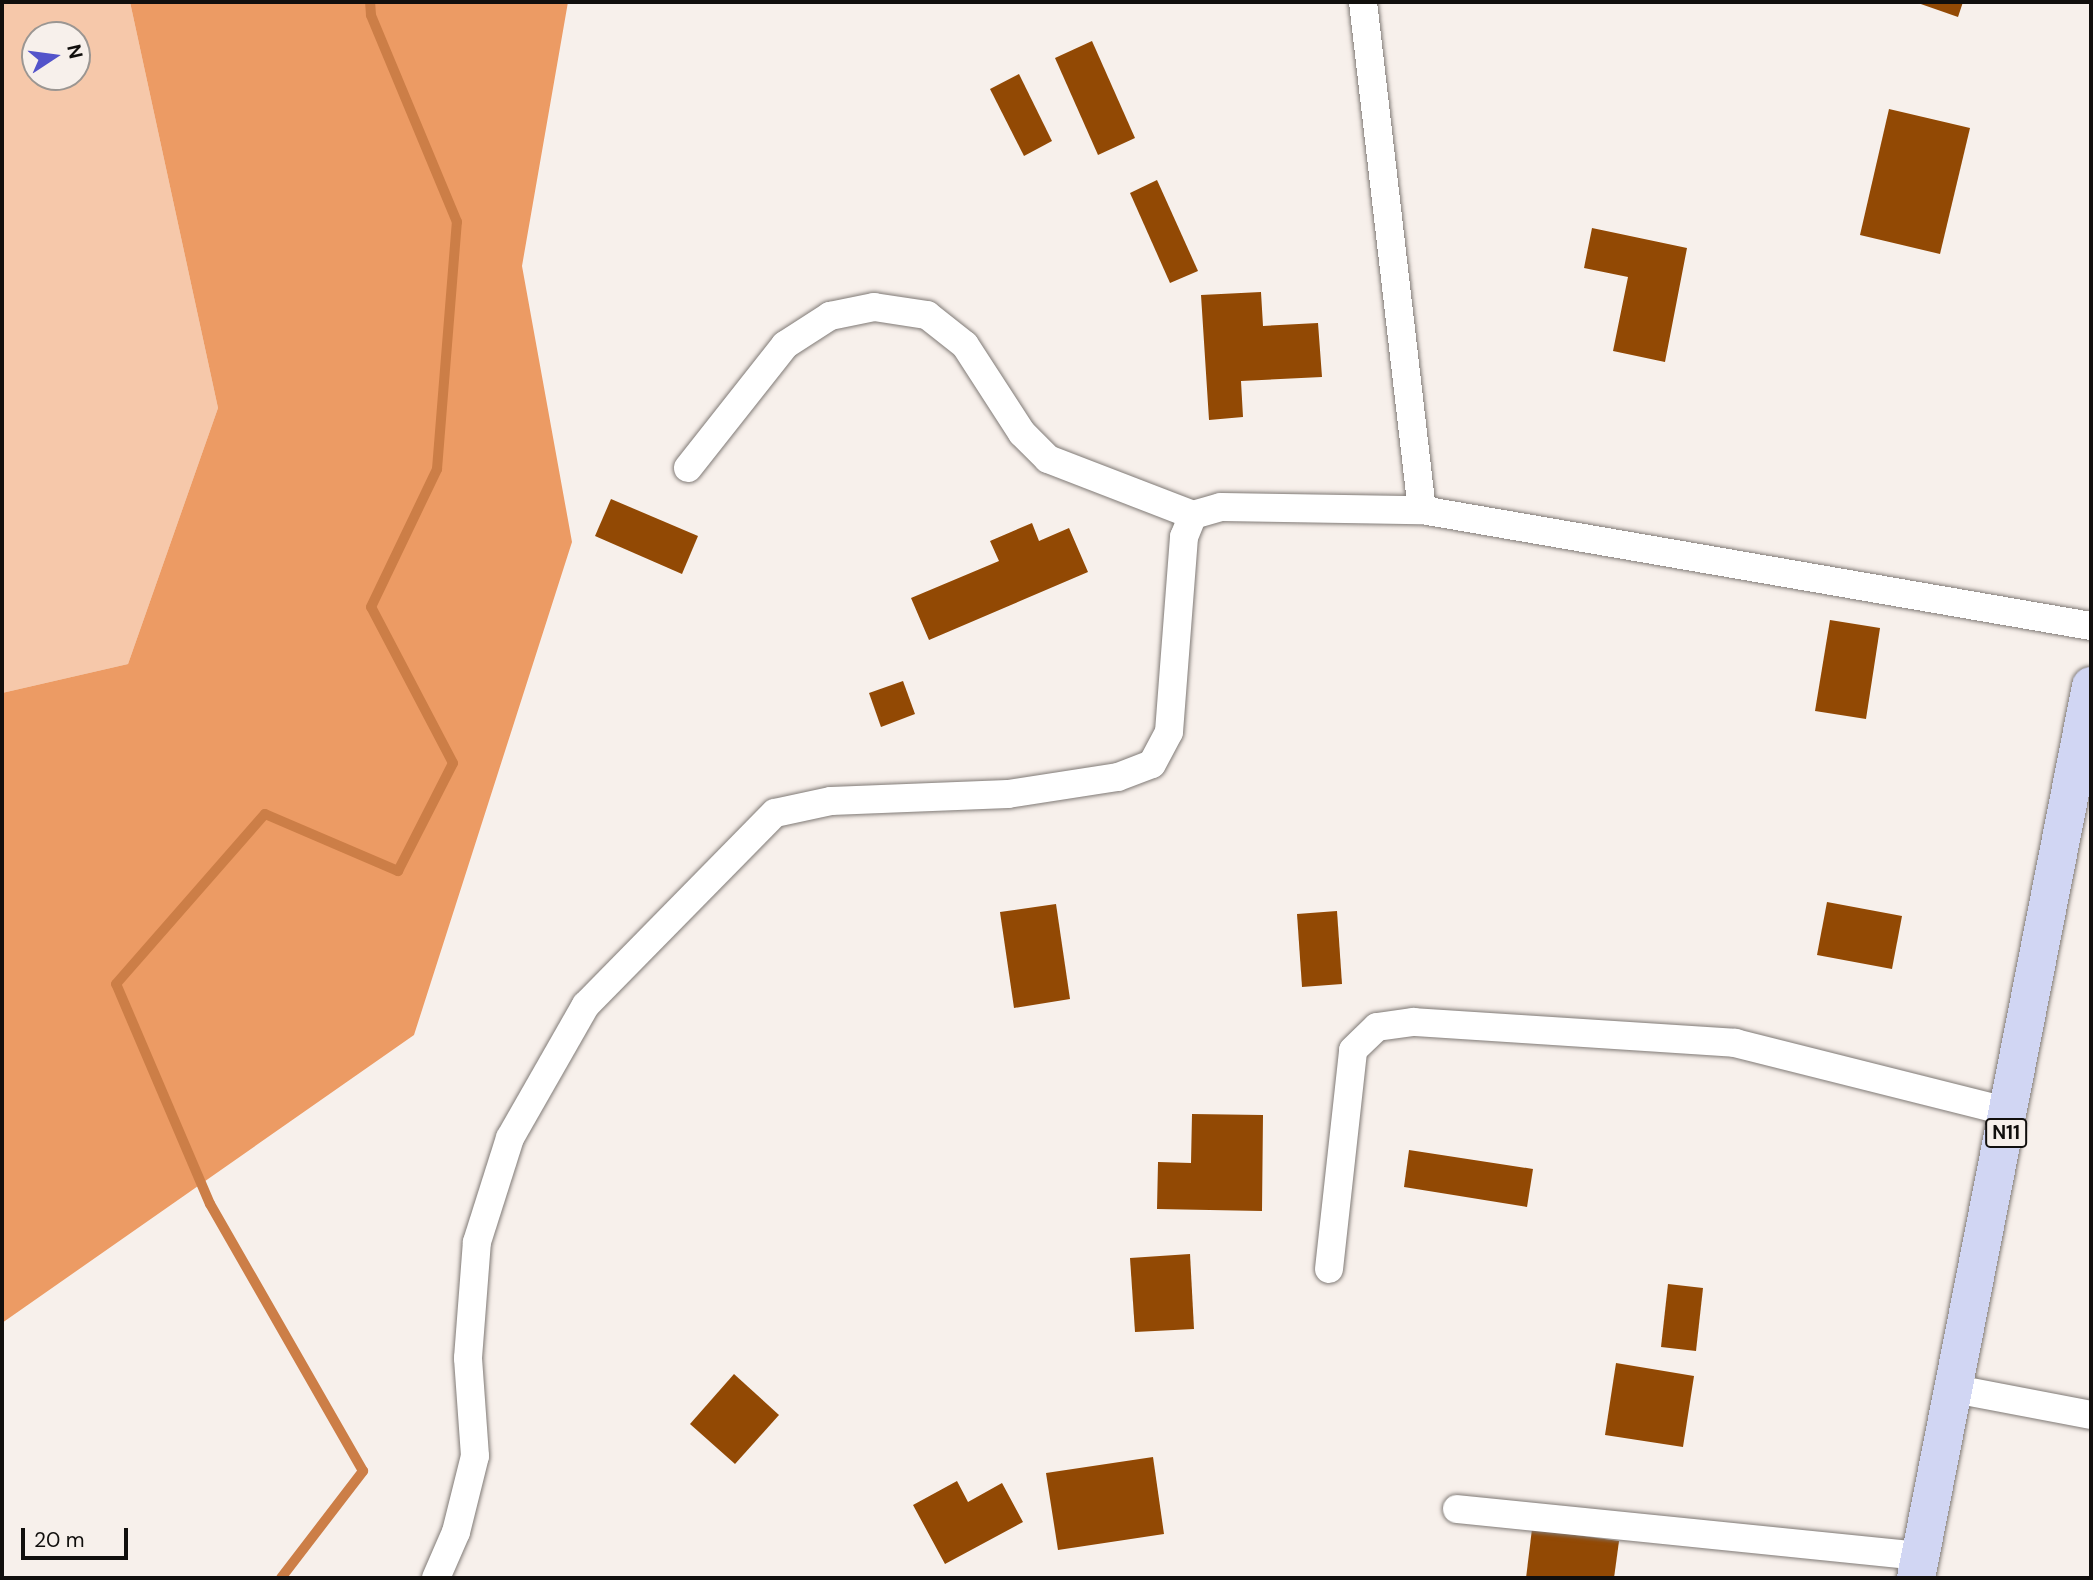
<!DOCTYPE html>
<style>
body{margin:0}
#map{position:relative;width:2093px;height:1580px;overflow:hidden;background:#f7f0eb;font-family:"DM Sans",sans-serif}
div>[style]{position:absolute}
.green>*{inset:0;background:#f6c8aa}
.forest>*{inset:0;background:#ec9b64}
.stream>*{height:10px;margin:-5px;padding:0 5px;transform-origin:5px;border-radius:5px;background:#cc7e47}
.building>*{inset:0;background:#924904}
.roads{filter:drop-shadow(0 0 2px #807a76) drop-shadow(0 0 2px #807a76)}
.street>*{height:28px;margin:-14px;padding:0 14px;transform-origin:14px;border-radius:14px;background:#fff}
.highway>*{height:38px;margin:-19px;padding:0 19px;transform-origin:19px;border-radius:19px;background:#d1d6f3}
span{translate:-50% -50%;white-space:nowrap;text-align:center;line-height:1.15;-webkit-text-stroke:7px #f7f0eb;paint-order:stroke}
.shield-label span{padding:2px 5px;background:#f7f0eb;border:2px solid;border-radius:5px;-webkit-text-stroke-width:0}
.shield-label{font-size:19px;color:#110f0d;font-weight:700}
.frame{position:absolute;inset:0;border:4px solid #110f0d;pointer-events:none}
.north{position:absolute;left:21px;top:21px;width:70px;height:70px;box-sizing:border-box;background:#f7f0eb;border:2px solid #9b9692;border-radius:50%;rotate:77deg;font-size:19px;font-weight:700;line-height:28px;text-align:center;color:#110f0d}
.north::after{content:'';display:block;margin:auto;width:24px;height:32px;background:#5353ca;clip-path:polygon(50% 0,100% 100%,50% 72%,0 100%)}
.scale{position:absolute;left:21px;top:1528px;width:107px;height:32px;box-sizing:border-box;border:4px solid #110f0d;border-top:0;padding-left:9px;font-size:21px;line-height:24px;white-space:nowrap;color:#110f0d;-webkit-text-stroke:5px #f7f0eb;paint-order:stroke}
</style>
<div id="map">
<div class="green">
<i style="clip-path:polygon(evenodd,2px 2px,130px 2px,218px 408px,128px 664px,2px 693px,2px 2px,35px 35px,77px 35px,77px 77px,35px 77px,35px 35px)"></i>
</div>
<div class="forest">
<i style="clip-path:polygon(130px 2px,568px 2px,522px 266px,572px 542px,414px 1035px,2px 1323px,2px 693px,128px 664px,218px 408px)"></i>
</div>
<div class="stream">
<i style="left:281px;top:1578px;width:135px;rotate:-52.5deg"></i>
<i style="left:363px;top:1471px;width:308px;rotate:-119.8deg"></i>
<i style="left:210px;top:1204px;width:239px;rotate:-113.1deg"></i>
<i style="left:116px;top:984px;width:226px;rotate:-48.8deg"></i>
<i style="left:265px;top:814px;width:145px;rotate:23.2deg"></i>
<i style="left:398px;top:871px;width:121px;rotate:-63deg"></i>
<i style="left:453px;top:763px;width:176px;rotate:-117.7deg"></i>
<i style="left:371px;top:607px;width:153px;rotate:-64.4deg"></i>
<i style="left:437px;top:469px;width:248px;rotate:-85.4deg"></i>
<i style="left:457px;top:222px;width:224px;rotate:-112.6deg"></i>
<i style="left:371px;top:15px;width:13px;rotate:-94deg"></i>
</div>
<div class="building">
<i style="clip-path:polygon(1915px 2px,1963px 2px,1958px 17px)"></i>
<i style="clip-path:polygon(1092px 41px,1135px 138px,1098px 155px,1055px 58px)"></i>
<i style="clip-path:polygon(1019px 74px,1052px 141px,1024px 156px,990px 89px)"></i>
<i style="clip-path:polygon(1889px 109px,1970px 128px,1940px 254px,1860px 235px)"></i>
<i style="clip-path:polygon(1157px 180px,1198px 271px,1170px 283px,1130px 193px)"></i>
<i style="clip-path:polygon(1592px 228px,1687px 248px,1665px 362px,1613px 351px,1628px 277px,1584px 268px)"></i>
<i style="clip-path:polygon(1261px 292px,1263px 326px,1318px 323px,1322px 377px,1241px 381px,1243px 417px,1209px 420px,1201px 295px)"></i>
<i style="clip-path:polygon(611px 499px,698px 536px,682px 574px,595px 536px)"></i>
<i style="clip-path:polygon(1032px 523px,1039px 541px,1069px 528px,1088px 572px,929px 640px,911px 598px,999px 561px,990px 541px)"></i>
<i style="clip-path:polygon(1830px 620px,1880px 628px,1866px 719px,1815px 711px)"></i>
<i style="clip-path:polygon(903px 681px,915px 714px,881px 727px,869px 693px)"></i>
<i style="clip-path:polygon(1827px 902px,1902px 916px,1892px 969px,1817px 955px)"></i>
<i style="clip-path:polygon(1056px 904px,1070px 999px,1014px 1008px,1000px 912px)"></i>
<i style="clip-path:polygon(1337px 911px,1342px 984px,1302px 987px,1297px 914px)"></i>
<i style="clip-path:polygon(1192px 1114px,1263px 1115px,1262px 1211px,1157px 1209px,1158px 1162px,1191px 1163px)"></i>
<i style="clip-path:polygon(1409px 1150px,1533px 1169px,1527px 1207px,1404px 1187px)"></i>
<i style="clip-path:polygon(1190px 1254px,1194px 1329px,1135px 1332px,1130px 1258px)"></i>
<i style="clip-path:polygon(1668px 1284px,1703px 1288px,1696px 1351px,1661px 1347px)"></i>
<i style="clip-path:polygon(1616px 1363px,1694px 1376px,1683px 1447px,1605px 1435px)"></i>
<i style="clip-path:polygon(734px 1374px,779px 1415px,735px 1464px,690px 1424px)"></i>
<i style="clip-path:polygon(1153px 1457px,1164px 1534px,1058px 1550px,1046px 1473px)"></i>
<i style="clip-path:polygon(957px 1481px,968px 1502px,1002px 1483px,1023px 1522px,945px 1564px,913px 1505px)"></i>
<i style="clip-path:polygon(1532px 1529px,1619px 1541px,1614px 1578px,1526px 1578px)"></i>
</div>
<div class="roads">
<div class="street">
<i style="left:1363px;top:2px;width:511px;rotate:83.38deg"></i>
<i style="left:1422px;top:510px;width:679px;rotate:9.84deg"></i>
<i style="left:688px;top:468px;width:157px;rotate:-51.7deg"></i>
<i style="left:785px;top:345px;width:54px;rotate:-32.8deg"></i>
<i style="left:830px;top:316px;width:45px;rotate:-11.6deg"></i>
<i style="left:874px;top:307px;width:54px;rotate:8.6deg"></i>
<i style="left:927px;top:315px;width:48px;rotate:38.3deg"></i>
<i style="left:965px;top:345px;width:105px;rotate:57.1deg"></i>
<i style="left:1022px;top:433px;width:37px;rotate:45deg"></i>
<i style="left:1048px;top:459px;width:155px;rotate:21.1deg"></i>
<i style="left:1329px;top:1269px;width:220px;rotate:-83.7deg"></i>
<i style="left:1353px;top:1050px;width:33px;rotate:-44deg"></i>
<i style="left:1377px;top:1027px;width:37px;rotate:-8deg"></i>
<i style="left:1414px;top:1022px;width:322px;rotate:3.7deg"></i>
<i style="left:1735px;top:1043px;width:284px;rotate:14.1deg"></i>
<i style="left:1955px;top:1389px;width:138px;rotate:10.8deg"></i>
<i style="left:1457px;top:1509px;width:466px;rotate:5.8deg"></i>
<i style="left:436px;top:1578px;width:50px;rotate:-66.5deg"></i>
<i style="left:456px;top:1532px;width:78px;rotate:-76deg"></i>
<i style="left:475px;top:1456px;width:98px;rotate:-94.1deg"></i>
<i style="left:468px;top:1358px;width:116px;rotate:-85.6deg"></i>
<i style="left:477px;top:1242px;width:109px;rotate:-72.4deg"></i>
<i style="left:510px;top:1138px;width:153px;rotate:-60.3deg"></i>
<i style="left:586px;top:1005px;width:269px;rotate:-45.5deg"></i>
<i style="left:775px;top:813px;width:57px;rotate:-12.1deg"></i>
<i style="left:831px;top:801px;width:177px;rotate:-2.3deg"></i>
<i style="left:1008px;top:794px;width:111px;rotate:-8.8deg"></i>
<i style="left:1118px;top:777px;width:36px;rotate:-21deg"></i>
<i style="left:1152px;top:764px;width:36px;rotate:-62deg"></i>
<i style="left:1169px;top:732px;width:196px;rotate:-85.6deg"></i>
<i style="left:1184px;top:537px;width:24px;rotate:-68deg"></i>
<i style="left:1193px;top:515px;width:29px;rotate:-16deg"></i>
<i style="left:1221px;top:507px;width:201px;rotate:0.9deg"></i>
</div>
<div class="highway">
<i style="left:1916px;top:1578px;width:909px;rotate:-78.9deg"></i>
</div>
</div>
<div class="shield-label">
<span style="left:2006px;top:1133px">N11</span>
</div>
<div class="frame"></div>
<div class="north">N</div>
<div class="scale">20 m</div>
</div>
